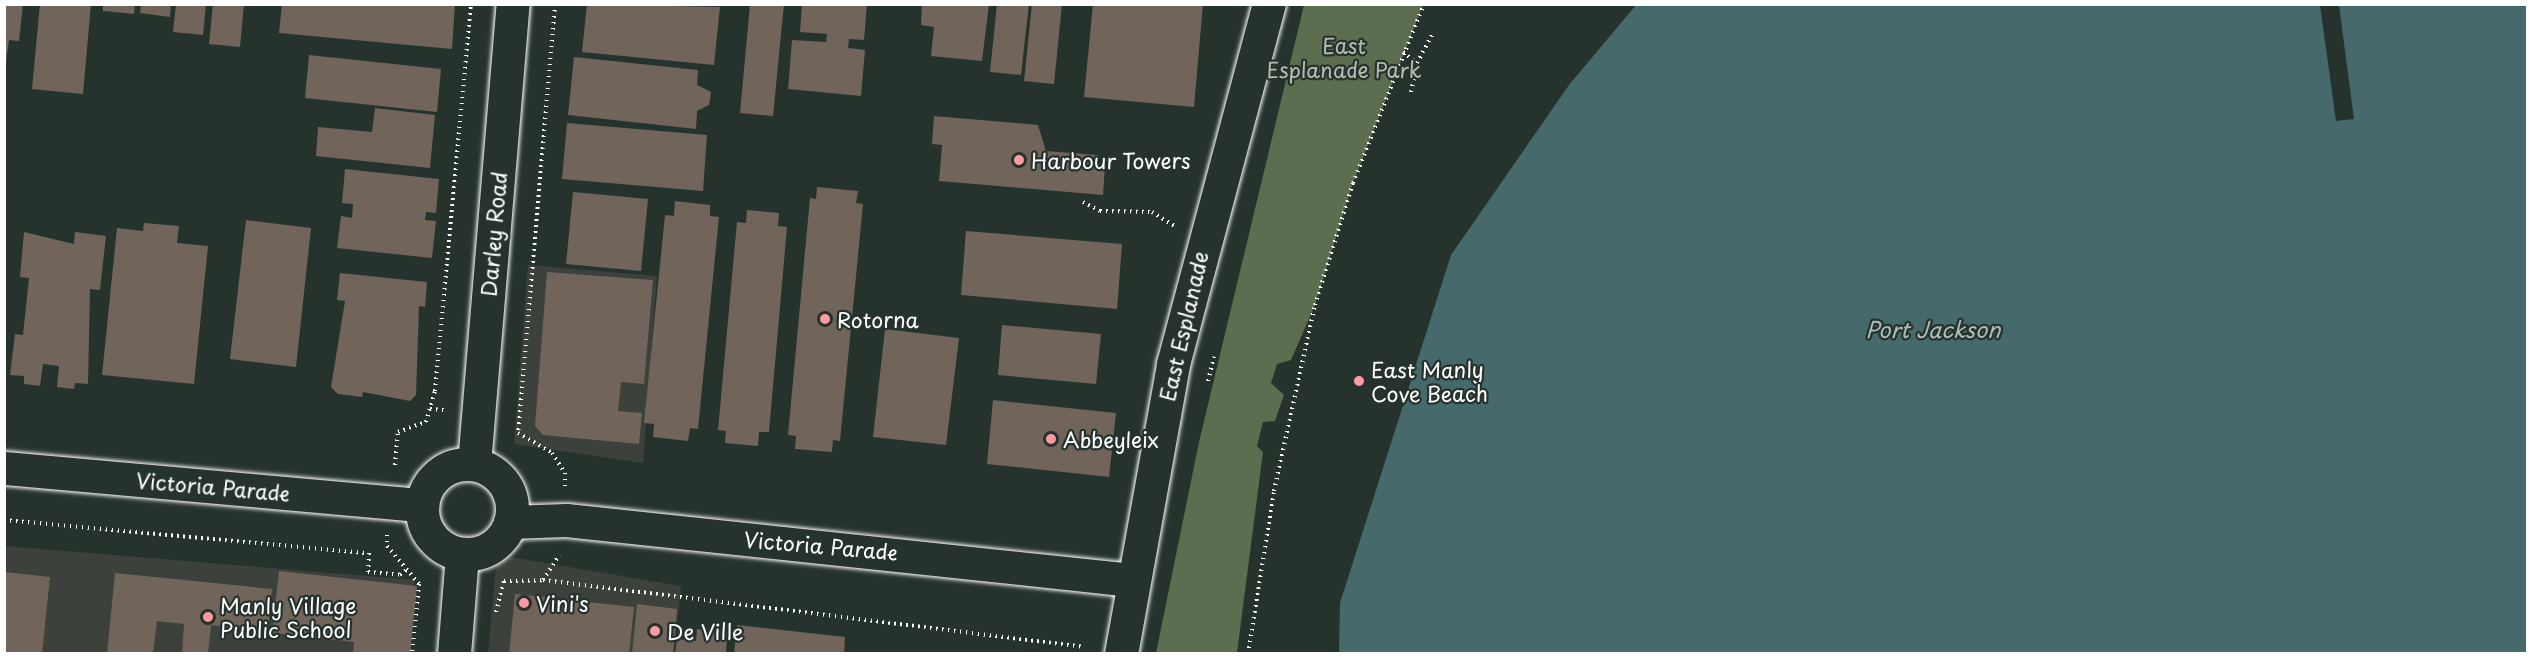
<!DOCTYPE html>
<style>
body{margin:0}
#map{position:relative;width:2532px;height:658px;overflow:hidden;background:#26332d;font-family:"Playpen Sans",sans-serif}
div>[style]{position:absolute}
.built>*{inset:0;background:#3c423b}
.green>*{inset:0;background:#5c6d50}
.water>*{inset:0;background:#466a6c}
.pier>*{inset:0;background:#26332d}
.building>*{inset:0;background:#70645b}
.path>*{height:4px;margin-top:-2px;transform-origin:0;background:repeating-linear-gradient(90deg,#fff 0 1.5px,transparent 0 6px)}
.roads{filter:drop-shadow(0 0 2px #fff) drop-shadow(0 0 2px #fff)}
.minor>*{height:33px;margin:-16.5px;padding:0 16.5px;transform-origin:16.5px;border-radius:16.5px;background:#26332d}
.tertiary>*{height:33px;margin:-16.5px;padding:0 16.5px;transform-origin:16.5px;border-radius:16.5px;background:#26332d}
.tertiary>.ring{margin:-16.5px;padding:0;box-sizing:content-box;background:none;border:33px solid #26332d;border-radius:50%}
.dots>*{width:16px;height:16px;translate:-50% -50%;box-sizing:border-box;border:3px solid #26332d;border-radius:50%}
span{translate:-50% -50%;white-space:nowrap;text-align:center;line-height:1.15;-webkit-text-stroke:4.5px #26332d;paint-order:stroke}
.park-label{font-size:21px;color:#b6bdb0}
.poi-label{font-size:21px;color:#fff}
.left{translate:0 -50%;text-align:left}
.street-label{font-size:21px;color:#fff}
.water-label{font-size:22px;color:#acbcbd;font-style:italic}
.frame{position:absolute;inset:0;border:6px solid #fff;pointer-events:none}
</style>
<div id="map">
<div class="built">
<i style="clip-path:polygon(528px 265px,657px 276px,643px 463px,514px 444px)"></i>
<i style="clip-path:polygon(4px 546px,415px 580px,407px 653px,5px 653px)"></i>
<i style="clip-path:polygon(497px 555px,681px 586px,674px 653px,488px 654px)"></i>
</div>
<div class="green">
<i style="clip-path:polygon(1304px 5px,1423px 5px,1353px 183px,1315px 305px,1291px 360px,1277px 364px,1271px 383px,1284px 395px,1275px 421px,1263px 422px,1257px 446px,1263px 452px,1237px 653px,1156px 653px,1199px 442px)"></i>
</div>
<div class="water">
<i style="clip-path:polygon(1636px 5px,2527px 5px,2527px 653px,1339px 654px,1340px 603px,1451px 255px,1569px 85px)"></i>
</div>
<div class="pier">
<i style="clip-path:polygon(2320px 5px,2339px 5px,2354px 119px,2336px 121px)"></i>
</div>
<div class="building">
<i style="clip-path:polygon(4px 4px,23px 4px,19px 41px,9px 40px,6px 62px)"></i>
<i style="clip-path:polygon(40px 4px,91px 4px,83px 94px,32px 89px)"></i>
<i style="clip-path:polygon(103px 4px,135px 4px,134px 14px,103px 11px)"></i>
<i style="clip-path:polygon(141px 4px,171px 4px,170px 17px,140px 13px)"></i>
<i style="clip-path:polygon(176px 4px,206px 4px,203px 35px,173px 32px)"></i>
<i style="clip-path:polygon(213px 4px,244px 4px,240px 47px,209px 44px)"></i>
<i style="clip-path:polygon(282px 4px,455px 4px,452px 49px,279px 33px)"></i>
<i style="clip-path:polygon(587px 4px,720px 7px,714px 65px,582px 52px)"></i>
<i style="clip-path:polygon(750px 4px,784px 4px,773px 116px,740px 113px)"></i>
<i style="clip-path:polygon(802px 4px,867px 4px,864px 40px,849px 39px,848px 48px,865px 50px,861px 96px,788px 89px,792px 40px,826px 42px,827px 34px,800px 32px)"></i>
<i style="clip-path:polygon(922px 4px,989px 4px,982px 61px,931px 56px,934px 27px,921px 25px)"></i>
<i style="clip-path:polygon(997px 4px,1029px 4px,1021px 75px,990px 72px)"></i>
<i style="clip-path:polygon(1032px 4px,1062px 4px,1054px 84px,1024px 81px)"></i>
<i style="clip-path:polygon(1093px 4px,1203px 4px,1194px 107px,1084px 97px)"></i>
<i style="clip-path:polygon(309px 55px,441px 69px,437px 112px,305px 98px)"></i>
<i style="clip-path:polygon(574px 57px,698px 70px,697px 85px,711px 92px,709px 105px,697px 111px,696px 129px,568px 115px)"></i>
<i style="clip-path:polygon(375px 108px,435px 115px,430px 168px,316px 156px,318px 127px,372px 132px)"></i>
<i style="clip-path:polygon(934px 116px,1038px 125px,1046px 151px,1098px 155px,1098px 165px,1105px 166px,1103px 195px,939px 181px,942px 145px,932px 144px)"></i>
<i style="clip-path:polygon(567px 123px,707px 135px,703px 191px,562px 179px)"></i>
<i style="clip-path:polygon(345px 169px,439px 179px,436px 213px,426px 212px,425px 220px,436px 221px,432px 258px,337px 248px,341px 216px,352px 218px,353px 204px,342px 203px)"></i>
<i style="clip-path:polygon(817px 187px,858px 191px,856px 203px,863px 204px,840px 441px,833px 440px,832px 452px,795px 449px,796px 436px,788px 435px,810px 198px,816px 199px)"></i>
<i style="clip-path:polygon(573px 192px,648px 199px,641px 271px,566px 264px)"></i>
<i style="clip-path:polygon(675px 201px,710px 205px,710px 216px,719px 217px,698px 429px,690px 428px,688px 441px,653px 437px,654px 424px,644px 423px,665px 215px,674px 216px)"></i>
<i style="clip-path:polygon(747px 210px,779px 213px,778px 226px,787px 227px,769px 432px,759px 432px,758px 446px,725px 443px,726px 431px,718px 430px,737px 222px,746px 223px)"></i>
<i style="clip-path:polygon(246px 220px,311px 228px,296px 367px,230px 359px)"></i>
<i style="clip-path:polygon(144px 223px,179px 226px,177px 243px,208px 246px,194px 384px,102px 375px,117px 228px,143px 231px)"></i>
<i style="clip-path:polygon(966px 231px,1122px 244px,1117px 309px,961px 295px)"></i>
<i style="clip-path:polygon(24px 232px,74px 244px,75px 232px,106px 236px,100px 290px,90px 289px,88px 384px,75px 383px,74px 389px,57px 387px,59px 366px,43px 364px,40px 386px,24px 384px,24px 376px,10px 375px,15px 334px,23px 335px,29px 278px,20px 277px)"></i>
<i style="clip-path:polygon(547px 272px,653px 280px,644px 384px,621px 382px,618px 411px,642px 413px,639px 444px,543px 435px,535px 426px)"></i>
<i style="clip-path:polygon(340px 273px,427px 282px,425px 307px,419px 306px,416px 395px,410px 401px,363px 392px,362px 397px,338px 394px,331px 387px,345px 301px,337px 300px)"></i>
<i style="clip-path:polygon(1002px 325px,1101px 334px,1096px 384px,998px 375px)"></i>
<i style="clip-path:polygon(885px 329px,959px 338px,946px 445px,873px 437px)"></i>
<i style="clip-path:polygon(993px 400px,1116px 413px,1109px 477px,987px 464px)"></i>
<i style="clip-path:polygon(279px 571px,417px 586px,410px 654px,353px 654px,354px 642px,272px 633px)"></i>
<i style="clip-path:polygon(5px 572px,50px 577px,42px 654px,5px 654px)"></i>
<i style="clip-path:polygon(115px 573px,272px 589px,268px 631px,211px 625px,208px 654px,182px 654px,184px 624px,157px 621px,153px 654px,107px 654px)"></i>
<i style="clip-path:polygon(515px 594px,634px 607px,629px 654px,509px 654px)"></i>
<i style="clip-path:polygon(637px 604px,677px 609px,673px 654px,632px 654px)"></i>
<i style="clip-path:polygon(737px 625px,845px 637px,844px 654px,734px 654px)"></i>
<i style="clip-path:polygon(697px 629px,727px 633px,726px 654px,675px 654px,677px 639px,696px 641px)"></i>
</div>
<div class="path">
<i style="left:555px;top:4px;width:431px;rotate:94.9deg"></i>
<i style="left:518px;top:433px;width:39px;rotate:30deg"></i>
<i style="left:552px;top:453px;width:24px;rotate:57deg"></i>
<i style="left:565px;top:473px;width:13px;rotate:90deg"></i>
<i style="left:1403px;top:52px;width:18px;rotate:38deg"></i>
<i style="left:1411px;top:92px;width:30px;rotate:-78deg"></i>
<i style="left:1417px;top:63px;width:34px;rotate:-62deg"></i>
<i style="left:1083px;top:202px;width:19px;rotate:28deg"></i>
<i style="left:1100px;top:211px;width:52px;rotate:1.1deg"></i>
<i style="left:1152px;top:212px;width:26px;rotate:32deg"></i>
<i style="left:1208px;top:381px;width:25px;rotate:-76deg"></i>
<i style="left:430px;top:409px;width:14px;rotate:4deg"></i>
<i style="left:395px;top:465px;width:33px;rotate:-85deg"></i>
<i style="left:398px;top:432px;width:30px;rotate:-20deg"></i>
<i style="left:426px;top:422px;width:32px;rotate:-74deg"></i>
<i style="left:435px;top:391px;width:389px;rotate:-84.7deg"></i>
<i style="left:4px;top:520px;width:366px;rotate:5.2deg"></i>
<i style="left:369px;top:553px;width:19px;rotate:93deg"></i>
<i style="left:368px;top:572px;width:32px;rotate:5deg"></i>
<i style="left:400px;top:575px;width:11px;rotate:-38deg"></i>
<i style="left:387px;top:535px;width:11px;rotate:90deg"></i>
<i style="left:387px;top:546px;width:50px;rotate:49.9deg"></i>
<i style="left:419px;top:584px;width:70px;rotate:95.7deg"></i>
<i style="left:543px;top:580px;width:546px;rotate:7.05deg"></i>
<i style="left:496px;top:612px;width:32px;rotate:-76deg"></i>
<i style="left:504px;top:581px;width:39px;rotate:-1deg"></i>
<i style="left:543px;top:580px;width:30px;rotate:-57deg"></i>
<i style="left:1248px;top:654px;width:165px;rotate:-80.9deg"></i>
<i style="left:1274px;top:491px;width:190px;rotate:-77.6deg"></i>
<i style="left:1315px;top:305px;width:128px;rotate:-72.7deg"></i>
<i style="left:1353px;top:183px;width:193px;rotate:-68.4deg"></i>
</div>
<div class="roads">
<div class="minor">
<i style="left:4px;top:468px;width:420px;rotate:5.1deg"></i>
<i style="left:510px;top:522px;width:56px;rotate:-2deg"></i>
<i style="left:566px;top:520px;width:569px;rotate:6.05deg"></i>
</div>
<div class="tertiary">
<i style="left:474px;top:464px;width:462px;rotate:-85.2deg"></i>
<i class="ring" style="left:422px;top:464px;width:57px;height:57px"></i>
<i style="left:454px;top:654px;width:100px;rotate:-85.4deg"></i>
<i style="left:1121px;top:654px;width:295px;rotate:-79.8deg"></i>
<i style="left:1173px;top:364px;width:373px;rotate:-75.1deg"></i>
</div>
</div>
<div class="dots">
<i style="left:1019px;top:160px;background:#ff9aa2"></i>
<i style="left:825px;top:319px;background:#ff9aa2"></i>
<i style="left:1359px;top:381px;background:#ff9aa2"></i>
<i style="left:1051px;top:439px;background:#ff9aa2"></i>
<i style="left:524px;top:603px;background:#ff9aa2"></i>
<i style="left:208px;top:617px;background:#ff9aa2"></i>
<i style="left:655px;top:631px;background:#ff9aa2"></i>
</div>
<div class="park-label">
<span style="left:1344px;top:57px">East<br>Esplanade Park</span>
</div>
<div class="poi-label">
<span class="left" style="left:1031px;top:160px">Harbour Towers</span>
<span class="left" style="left:837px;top:319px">Rotorna</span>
<span class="left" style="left:1371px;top:381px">East Manly<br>Cove Beach</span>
<span class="left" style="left:1063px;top:439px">Abbeyleix</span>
<span class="left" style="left:536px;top:603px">Vini's</span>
<span class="left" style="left:220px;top:617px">Manly Village<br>Public School</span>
<span class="left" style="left:667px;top:631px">De Ville</span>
</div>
<div class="street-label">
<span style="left:493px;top:234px;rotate:-85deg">Darley Road</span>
<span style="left:1183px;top:326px;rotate:-77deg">East Esplanade</span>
<span style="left:213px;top:486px;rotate:5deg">Victoria Parade</span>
<span style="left:821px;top:545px;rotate:5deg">Victoria Parade</span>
</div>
<div class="water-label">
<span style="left:1933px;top:329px">Port Jackson</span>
</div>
<div class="frame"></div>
</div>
